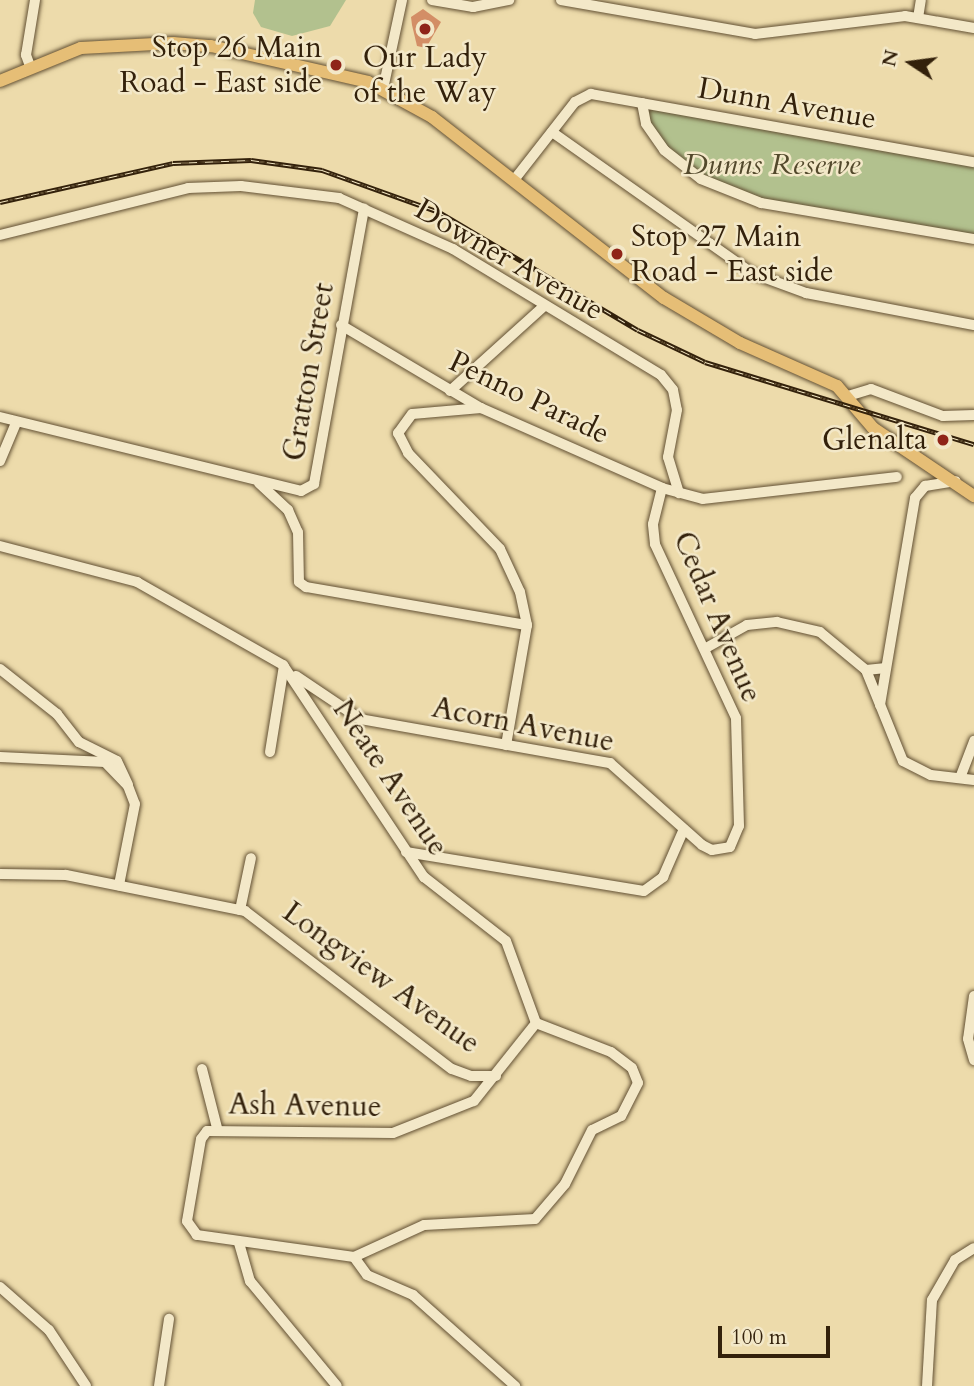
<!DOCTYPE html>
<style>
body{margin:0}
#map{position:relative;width:974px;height:1386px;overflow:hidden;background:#eddbab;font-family:Cardo,serif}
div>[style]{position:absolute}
.green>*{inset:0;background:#b2c18e}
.building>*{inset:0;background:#d38e66}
.roads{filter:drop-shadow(0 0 2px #625033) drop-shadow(0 0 2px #625033)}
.minor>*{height:10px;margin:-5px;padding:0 5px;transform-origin:5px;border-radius:5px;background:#f3e8c8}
.major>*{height:12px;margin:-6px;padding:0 6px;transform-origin:6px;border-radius:6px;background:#e6be76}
.rail>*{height:5px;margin-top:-2.5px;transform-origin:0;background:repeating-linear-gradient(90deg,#f3e8c8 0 8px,#33210b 0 16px);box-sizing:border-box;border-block:2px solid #33210b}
.dots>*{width:19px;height:19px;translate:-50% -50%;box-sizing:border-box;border:4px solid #f3e8c8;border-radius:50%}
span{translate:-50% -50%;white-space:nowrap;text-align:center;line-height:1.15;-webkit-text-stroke:5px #f3e8c8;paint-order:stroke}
.poi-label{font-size:30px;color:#33210b}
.right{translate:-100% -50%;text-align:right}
.left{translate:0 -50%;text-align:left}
.street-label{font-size:30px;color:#33210b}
.park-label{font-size:30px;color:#53492c;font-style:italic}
.north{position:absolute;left:876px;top:28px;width:70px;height:70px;-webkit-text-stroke:5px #f3e8c8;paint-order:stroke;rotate:283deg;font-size:19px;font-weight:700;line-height:28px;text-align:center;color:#33210b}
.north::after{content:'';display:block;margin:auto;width:24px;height:32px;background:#33210b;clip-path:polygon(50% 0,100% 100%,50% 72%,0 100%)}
.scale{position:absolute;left:718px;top:1326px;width:112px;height:32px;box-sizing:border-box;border:4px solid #33210b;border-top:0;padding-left:9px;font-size:21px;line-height:24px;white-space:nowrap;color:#33210b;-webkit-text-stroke:5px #f3e8c8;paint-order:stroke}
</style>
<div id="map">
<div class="green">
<i style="clip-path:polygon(255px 0,346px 0,330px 26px,292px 36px,261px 27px,253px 13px)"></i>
<i style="clip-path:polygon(642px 103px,974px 162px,974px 239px,761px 203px,680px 166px,646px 124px)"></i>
</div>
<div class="building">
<i style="clip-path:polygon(423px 9px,441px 22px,426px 48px,417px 46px,412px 25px,411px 17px)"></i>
</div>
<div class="roads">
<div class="minor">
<i style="left:432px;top:0;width:42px;rotate:9.7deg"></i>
<i style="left:473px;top:7px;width:37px;rotate:-11deg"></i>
<i style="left:561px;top:0;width:197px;rotate:9.9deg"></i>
<i style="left:755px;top:34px;width:151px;rotate:-6.8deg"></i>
<i style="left:905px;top:16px;width:70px;rotate:9.9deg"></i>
<i style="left:918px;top:18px;width:18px;rotate:-81deg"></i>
<i style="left:30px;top:66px;width:12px;rotate:-110deg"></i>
<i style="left:26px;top:55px;width:56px;rotate:-80.7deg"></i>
<i style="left:383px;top:89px;width:91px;rotate:-77.9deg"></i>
<i style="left:642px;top:103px;width:21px;rotate:79deg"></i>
<i style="left:646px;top:124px;width:32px;rotate:55deg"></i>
<i style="left:664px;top:150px;width:47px;rotate:38.1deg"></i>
<i style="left:701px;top:179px;width:65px;rotate:21.8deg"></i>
<i style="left:761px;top:203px;width:216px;rotate:9.6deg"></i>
<i style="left:552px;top:132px;width:245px;rotate:35.2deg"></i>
<i style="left:752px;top:273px;width:58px;rotate:20.3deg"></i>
<i style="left:806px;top:293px;width:171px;rotate:10.8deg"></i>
<i style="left:514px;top:180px;width:99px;rotate:-52deg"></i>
<i style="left:575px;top:102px;width:18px;rotate:-27deg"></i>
<i style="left:591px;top:94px;width:389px;rotate:10.1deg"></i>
<i style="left:0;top:235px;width:194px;rotate:-14deg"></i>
<i style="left:188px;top:188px;width:53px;rotate:-2.2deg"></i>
<i style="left:241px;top:186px;width:99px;rotate:7deg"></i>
<i style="left:339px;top:198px;width:125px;rotate:24.1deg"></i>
<i style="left:453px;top:249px;width:243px;rotate:31.2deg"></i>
<i style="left:661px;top:375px;width:19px;rotate:51deg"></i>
<i style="left:673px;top:390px;width:20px;rotate:79deg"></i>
<i style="left:677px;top:410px;width:48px;rotate:100.8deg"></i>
<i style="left:668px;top:457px;width:38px;rotate:73deg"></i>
<i style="left:341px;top:325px;width:163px;rotate:30.7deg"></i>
<i style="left:481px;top:408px;width:198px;rotate:23.8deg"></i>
<i style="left:662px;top:488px;width:42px;rotate:15deg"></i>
<i style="left:703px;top:499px;width:195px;rotate:-6.5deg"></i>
<i style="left:450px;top:391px;width:125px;rotate:-42.1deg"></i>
<i style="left:848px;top:396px;width:24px;rotate:-17deg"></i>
<i style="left:871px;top:389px;width:77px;rotate:20.6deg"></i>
<i style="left:943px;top:416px;width:31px;rotate:-2deg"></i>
<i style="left:481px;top:408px;width:69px;rotate:175deg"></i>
<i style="left:412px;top:414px;width:24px;rotate:126deg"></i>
<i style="left:398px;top:433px;width:22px;rotate:63deg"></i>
<i style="left:408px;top:453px;width:133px;rotate:46.2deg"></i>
<i style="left:500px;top:549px;width:47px;rotate:65.1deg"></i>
<i style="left:520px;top:592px;width:34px;rotate:78deg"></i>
<i style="left:527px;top:625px;width:122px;rotate:99.9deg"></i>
<i style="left:0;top:417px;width:310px;rotate:13.8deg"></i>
<i style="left:301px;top:491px;width:15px;rotate:-28deg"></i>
<i style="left:314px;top:484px;width:280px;rotate:-79.7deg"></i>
<i style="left:0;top:461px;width:41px;rotate:-67.2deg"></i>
<i style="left:259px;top:483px;width:40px;rotate:43deg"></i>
<i style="left:288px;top:510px;width:24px;rotate:66deg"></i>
<i style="left:298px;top:532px;width:50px;rotate:88.9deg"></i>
<i style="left:299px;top:582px;width:9px;rotate:36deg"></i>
<i style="left:306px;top:587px;width:224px;rotate:9.8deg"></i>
<i style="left:0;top:546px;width:142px;rotate:14.7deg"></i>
<i style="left:137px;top:582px;width:168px;rotate:29.6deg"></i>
<i style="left:283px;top:665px;width:255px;rotate:56.4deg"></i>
<i style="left:424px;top:877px;width:104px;rotate:38deg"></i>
<i style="left:506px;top:941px;width:87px;rotate:69.9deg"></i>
<i style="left:536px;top:1023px;width:80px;rotate:21.1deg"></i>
<i style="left:611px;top:1052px;width:26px;rotate:37deg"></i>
<i style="left:632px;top:1068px;width:16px;rotate:68deg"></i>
<i style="left:638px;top:1083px;width:37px;rotate:117deg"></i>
<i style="left:621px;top:1116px;width:32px;rotate:154deg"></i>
<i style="left:592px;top:1130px;width:60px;rotate:116.6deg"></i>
<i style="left:565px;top:1184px;width:46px;rotate:130.6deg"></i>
<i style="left:535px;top:1219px;width:111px;rotate:176.9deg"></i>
<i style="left:424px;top:1225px;width:77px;rotate:155.4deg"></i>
<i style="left:354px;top:1257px;width:159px;rotate:-172deg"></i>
<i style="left:197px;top:1235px;width:17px;rotate:-126deg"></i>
<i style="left:187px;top:1221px;width:83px;rotate:-80.3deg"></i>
<i style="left:201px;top:1139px;width:10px;rotate:-53deg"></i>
<i style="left:207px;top:1131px;width:186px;rotate:0.6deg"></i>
<i style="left:393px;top:1133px;width:87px;rotate:-21.6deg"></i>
<i style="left:474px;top:1101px;width:100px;rotate:-51.5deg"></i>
<i style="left:706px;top:648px;width:47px;rotate:-29.3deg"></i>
<i style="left:747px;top:625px;width:30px;rotate:-6deg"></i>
<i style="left:777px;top:622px;width:44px;rotate:13.1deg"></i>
<i style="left:820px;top:632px;width:60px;rotate:39.6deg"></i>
<i style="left:866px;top:670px;width:20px;rotate:-6deg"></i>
<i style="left:0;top:669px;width:73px;rotate:38.3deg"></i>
<i style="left:57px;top:714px;width:36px;rotate:52deg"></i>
<i style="left:79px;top:742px;width:42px;rotate:26.6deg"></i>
<i style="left:117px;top:761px;width:26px;rotate:65deg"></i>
<i style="left:866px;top:670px;width:98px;rotate:67.9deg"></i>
<i style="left:903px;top:761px;width:31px;rotate:27deg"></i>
<i style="left:931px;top:775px;width:43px;rotate:6.6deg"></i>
<i style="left:296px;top:676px;width:77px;rotate:33.9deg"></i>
<i style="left:360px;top:719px;width:254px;rotate:10deg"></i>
<i style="left:610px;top:763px;width:123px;rotate:41.7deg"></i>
<i style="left:702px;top:845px;width:11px;rotate:27deg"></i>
<i style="left:712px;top:850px;width:18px;rotate:-9deg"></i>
<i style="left:730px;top:847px;width:23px;rotate:-67deg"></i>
<i style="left:739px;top:826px;width:108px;rotate:-91.6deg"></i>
<i style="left:736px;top:718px;width:192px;rotate:-115deg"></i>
<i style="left:655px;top:544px;width:20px;rotate:-96deg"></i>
<i style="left:653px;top:524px;width:37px;rotate:-76deg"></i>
<i style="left:880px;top:705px;width:210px;rotate:-80.4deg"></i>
<i style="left:915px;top:498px;width:16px;rotate:-50deg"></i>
<i style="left:925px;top:486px;width:31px;rotate:-9deg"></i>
<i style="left:270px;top:752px;width:87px;rotate:-80.8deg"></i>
<i style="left:0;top:757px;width:105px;rotate:2.7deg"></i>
<i style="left:105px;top:762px;width:33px;rotate:46deg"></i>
<i style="left:128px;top:786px;width:19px;rotate:69deg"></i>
<i style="left:135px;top:804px;width:83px;rotate:101.2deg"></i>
<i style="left:960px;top:778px;width:40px;rotate:-69deg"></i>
<i style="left:406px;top:852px;width:241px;rotate:9.3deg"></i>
<i style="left:644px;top:891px;width:24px;rotate:-36deg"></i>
<i style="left:663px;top:877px;width:52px;rotate:-66.4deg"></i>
<i style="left:0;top:874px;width:66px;rotate:0.9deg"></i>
<i style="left:66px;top:875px;width:183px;rotate:11.4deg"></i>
<i style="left:245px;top:911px;width:260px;rotate:37.4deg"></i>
<i style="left:452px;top:1069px;width:20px;rotate:20deg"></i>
<i style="left:471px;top:1076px;width:25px"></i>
<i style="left:240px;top:910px;width:53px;rotate:-78.1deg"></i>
<i style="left:974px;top:996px;width:43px;rotate:97.9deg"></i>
<i style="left:968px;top:1039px;width:22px;rotate:74deg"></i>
<i style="left:202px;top:1069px;width:61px;rotate:75.7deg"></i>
<i style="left:239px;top:1243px;width:40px;rotate:74deg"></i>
<i style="left:250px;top:1281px;width:136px;rotate:50.4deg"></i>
<i style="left:354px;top:1257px;width:22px;rotate:54deg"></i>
<i style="left:367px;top:1275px;width:50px;rotate:23.5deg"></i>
<i style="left:413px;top:1295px;width:137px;rotate:41.7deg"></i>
<i style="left:0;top:1287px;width:65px;rotate:41.3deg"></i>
<i style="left:49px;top:1330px;width:67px;rotate:56.5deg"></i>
<i style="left:159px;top:1386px;width:68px;rotate:-81.5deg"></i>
<i style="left:927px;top:1386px;width:86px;rotate:-86.7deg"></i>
<i style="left:932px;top:1300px;width:46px;rotate:-60.1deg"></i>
<i style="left:955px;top:1260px;width:22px;rotate:-32deg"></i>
</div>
<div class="major">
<i style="left:0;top:81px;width:87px;rotate:-22.2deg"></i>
<i style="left:81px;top:48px;width:92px;rotate:-3.1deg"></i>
<i style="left:173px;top:43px;width:38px;rotate:5deg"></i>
<i style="left:211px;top:46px;width:161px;rotate:12.9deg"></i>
<i style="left:368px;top:82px;width:73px;rotate:28.7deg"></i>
<i style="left:432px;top:117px;width:294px;rotate:38deg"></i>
<i style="left:664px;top:298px;width:88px;rotate:30.6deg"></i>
<i style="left:740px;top:343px;width:106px;rotate:23.9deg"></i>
<i style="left:837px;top:386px;width:55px;rotate:49.4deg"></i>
<i style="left:873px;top:428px;width:122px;rotate:34deg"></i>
</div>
</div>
<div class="rail">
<i style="left:0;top:202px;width:177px;rotate:-12.7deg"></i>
<i style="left:173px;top:163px;width:78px;rotate:-2.2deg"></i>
<i style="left:251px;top:160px;width:72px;rotate:8deg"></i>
<i style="left:322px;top:170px;width:124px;rotate:19.7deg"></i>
<i style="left:439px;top:212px;width:231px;rotate:30.7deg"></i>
<i style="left:638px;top:330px;width:74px;rotate:25.5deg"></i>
<i style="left:705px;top:362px;width:281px;rotate:17deg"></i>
</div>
<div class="dots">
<i style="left:425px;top:29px;background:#8f2418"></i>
<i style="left:336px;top:65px;background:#8f2418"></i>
<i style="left:617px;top:254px;background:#8f2418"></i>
<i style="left:943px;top:440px;background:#8f2418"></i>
</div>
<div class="poi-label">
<span class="right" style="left:322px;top:65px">Stop 26 Main<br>Road - East side</span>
<span style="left:425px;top:75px">Our Lady<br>of the Way</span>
<span class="left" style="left:631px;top:254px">Stop 27 Main<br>Road - East side</span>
<span class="right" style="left:927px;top:440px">Glenalta</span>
</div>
<div class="street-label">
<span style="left:787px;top:104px;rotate:10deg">Dunn Avenue</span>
<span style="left:509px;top:260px;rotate:30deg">Downer Avenue</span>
<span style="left:309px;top:372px;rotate:-80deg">Gratton Street</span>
<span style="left:529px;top:398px;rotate:26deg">Penno Parade</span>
<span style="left:717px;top:617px;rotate:67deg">Cedar Avenue</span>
<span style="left:523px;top:725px;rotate:11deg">Acorn Avenue</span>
<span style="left:390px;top:778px;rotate:56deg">Neate Avenue</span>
<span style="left:381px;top:978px;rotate:36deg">Longview Avenue</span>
<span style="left:305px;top:1106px;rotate:1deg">Ash Avenue</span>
</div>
<div class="park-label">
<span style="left:772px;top:165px">Dunns Reserve</span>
</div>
<div class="north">N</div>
<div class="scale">100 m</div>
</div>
